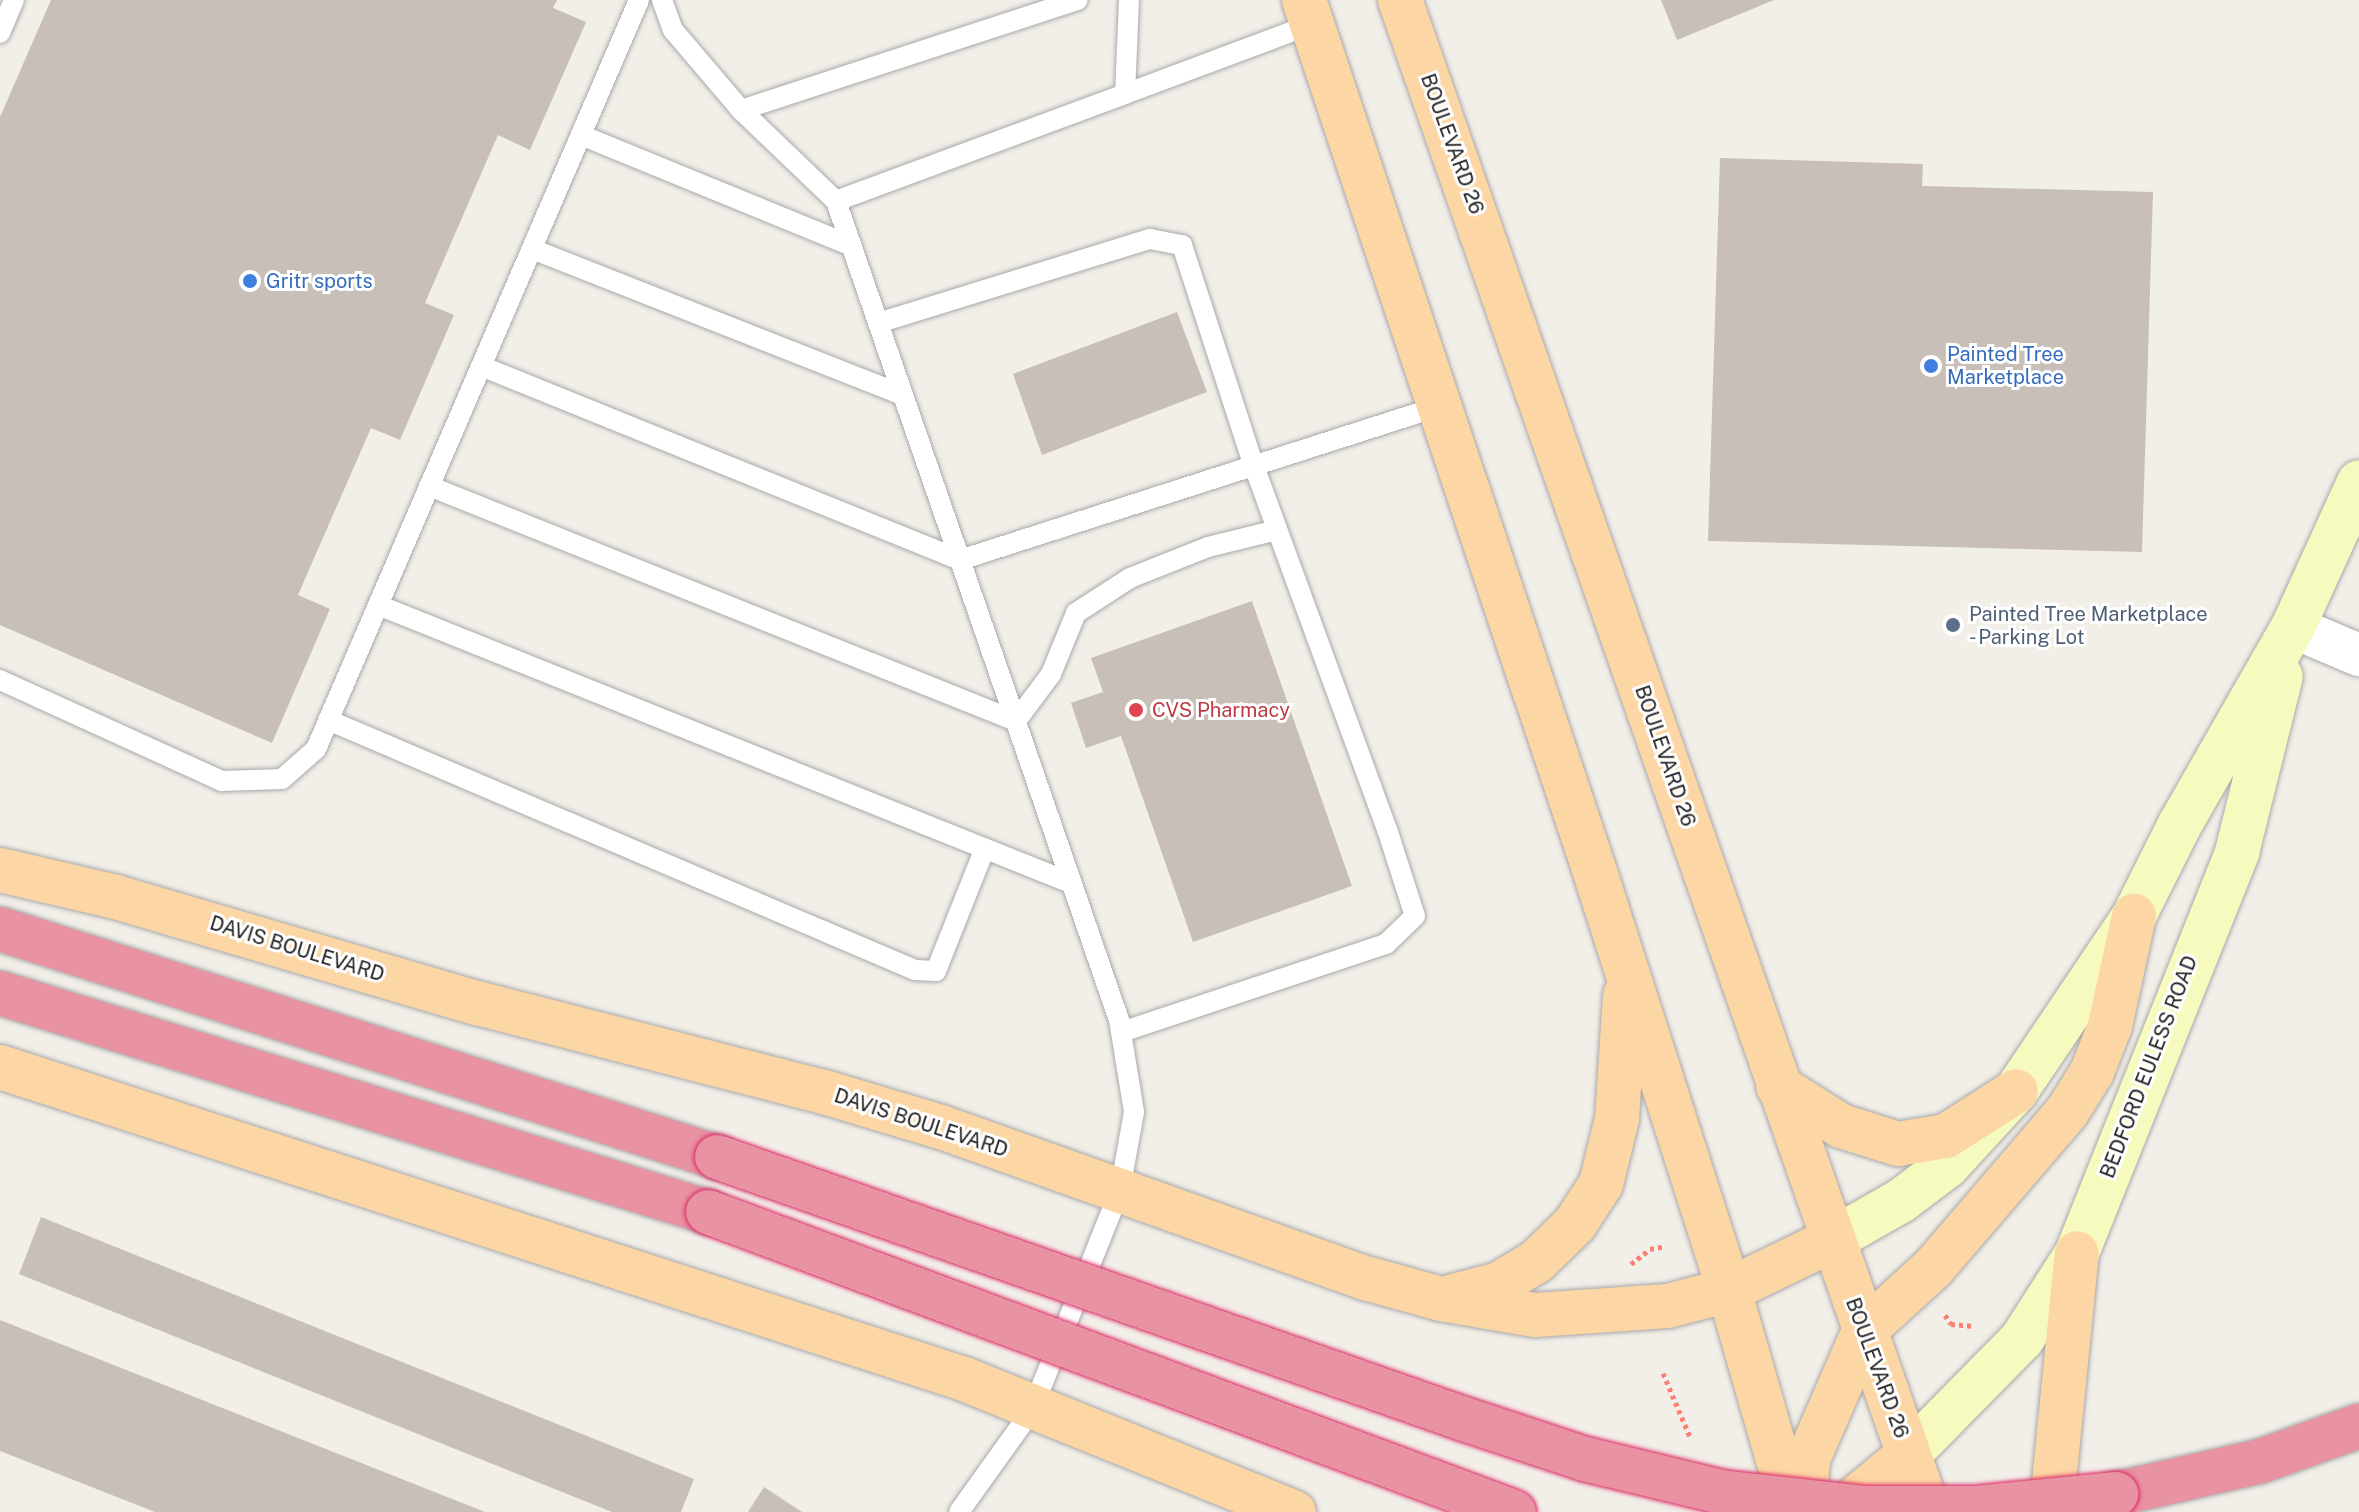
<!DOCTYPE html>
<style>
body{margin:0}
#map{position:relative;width:2359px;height:1512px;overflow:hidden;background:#f2efe9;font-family:"Public Sans",sans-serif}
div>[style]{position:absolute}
.building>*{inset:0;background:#c7bfb8}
.path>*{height:5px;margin-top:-2.5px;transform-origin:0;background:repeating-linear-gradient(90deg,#fa8072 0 4px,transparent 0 8px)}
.roads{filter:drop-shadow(0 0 2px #a9a9a9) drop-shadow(0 0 2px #a9a9a9)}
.service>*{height:20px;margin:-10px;padding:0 10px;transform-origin:10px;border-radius:10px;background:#fff}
.minor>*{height:42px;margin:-21px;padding:0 21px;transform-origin:21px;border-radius:21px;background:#fff}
.secondary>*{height:44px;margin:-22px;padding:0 22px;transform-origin:22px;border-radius:22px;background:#f7fabf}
.primary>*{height:44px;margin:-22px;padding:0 22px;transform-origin:22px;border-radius:22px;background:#fcd6a4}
.motorway>*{height:44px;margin:-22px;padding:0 22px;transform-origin:22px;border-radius:22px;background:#e892a2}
.bridges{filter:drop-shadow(0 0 2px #dc2a67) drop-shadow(0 0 2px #dc2a67)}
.motorway-bridge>*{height:44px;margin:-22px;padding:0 22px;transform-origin:22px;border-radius:22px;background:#e892a2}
.dots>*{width:22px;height:22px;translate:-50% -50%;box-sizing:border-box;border:4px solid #fff;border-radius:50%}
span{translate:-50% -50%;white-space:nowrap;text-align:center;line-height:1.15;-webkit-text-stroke:6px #fff;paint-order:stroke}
.street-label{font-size:20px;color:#222}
.shop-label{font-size:20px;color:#366cbe}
.left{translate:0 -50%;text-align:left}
.service-label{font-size:20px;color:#4e5e75}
.health-label{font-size:20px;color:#be3a42}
</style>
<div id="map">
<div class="building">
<i style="clip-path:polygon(51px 0,557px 0,553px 8px,586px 22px,530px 150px,498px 135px,425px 303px,454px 315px,400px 440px,371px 428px,298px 595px,330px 609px,272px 743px,0 625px,0 117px)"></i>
<i style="clip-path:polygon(1661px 0,1774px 0,1677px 40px)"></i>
<i style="clip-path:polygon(1720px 158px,1923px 164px,1922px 186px,2153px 192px,2142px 552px,1708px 541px)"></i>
<i style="clip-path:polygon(1177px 312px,1207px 392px,1042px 455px,1013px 374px)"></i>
<i style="clip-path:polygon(1252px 601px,1352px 886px,1193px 942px,1121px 736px,1086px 748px,1071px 703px,1103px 692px,1091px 658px)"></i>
<i style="clip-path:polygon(41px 1217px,694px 1479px,681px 1512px,612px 1512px,19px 1274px)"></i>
<i style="clip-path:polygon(0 1320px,485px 1512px,155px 1512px,0 1451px)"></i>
<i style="clip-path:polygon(764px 1487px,802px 1512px,748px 1512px)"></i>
</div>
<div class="path">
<i style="left:1631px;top:1264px;width:24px;rotate:-38deg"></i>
<i style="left:1650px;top:1249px;width:15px;rotate:-11deg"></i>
<i style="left:1945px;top:1315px;width:11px;rotate:56deg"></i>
<i style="left:1951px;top:1324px;width:23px;rotate:5deg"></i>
<i style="left:1663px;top:1373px;width:69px;rotate:67.1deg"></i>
</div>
<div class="roads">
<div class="service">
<i style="left:662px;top:0;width:32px;rotate:70deg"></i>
<i style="left:673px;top:30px;width:105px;rotate:49.6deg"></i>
<i style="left:741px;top:110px;width:132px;rotate:43.8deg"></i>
<i style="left:836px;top:201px;width:308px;rotate:-20.3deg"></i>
<i style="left:1129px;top:0;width:94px;rotate:92.4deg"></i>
<i style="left:1125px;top:94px;width:200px;rotate:-20.5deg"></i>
<i style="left:0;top:33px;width:36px;rotate:-67deg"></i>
<i style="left:741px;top:110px;width:354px;rotate:-18.1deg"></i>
<i style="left:581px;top:135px;width:292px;rotate:22.3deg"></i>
<i style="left:836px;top:201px;width:867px;rotate:70.94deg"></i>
<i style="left:1119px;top:1020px;width:93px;rotate:80.7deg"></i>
<i style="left:1134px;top:1112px;width:79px;rotate:100.2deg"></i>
<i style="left:1120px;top:1190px;width:237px;rotate:111.8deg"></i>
<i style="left:1032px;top:1410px;width:125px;rotate:125.6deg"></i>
<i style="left:532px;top:249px;width:399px;rotate:21.5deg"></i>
<i style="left:878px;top:323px;width:285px;rotate:-17.2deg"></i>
<i style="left:1150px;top:239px;width:33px;rotate:11deg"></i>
<i style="left:1182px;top:245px;width:232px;rotate:72deg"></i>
<i style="left:1254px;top:466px;width:387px;rotate:69.9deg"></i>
<i style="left:1387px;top:829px;width:91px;rotate:72.2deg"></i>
<i style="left:1415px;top:916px;width:40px;rotate:136deg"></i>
<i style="left:1386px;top:944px;width:279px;rotate:161.6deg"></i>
<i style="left:481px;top:366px;width:517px;rotate:22.05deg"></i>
<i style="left:960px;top:560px;width:504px;rotate:-17.79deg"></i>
<i style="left:429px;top:486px;width:632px;rotate:21.82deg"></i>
<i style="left:1016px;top:721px;width:59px;rotate:-53.3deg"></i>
<i style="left:1051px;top:674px;width:66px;rotate:-67.7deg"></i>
<i style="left:1076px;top:613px;width:64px;rotate:-32.9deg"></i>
<i style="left:1130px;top:578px;width:84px;rotate:-21.7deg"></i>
<i style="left:1208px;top:547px;width:71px;rotate:-13.8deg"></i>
<i style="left:378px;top:605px;width:747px;rotate:21.86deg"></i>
<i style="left:0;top:680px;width:244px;rotate:24.5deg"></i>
<i style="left:222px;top:781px;width:60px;rotate:-1.9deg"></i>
<i style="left:282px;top:779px;width:45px;rotate:-41.4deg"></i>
<i style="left:316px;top:749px;width:816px;rotate:-66.67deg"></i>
<i style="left:328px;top:720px;width:638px;rotate:23.07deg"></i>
<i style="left:915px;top:970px;width:21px;rotate:3deg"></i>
<i style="left:936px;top:971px;width:132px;rotate:-68.3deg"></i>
</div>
<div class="minor">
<i style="left:2293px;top:627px;width:72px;rotate:23deg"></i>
</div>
<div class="secondary">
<i style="left:1832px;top:1240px;width:81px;rotate:-29.7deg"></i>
<i style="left:1902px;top:1200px;width:56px;rotate:-37.1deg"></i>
<i style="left:1947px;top:1166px;width:102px;rotate:-47.4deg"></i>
<i style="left:2016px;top:1091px;width:211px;rotate:-56deg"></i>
<i style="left:2134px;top:916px;width:101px;rotate:-63.4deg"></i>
<i style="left:2179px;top:826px;width:229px;rotate:-60.2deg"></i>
<i style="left:2293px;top:627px;width:159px;rotate:-65.5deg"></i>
<i style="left:1908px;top:1455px;width:163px;rotate:-45.5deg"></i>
<i style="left:2022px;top:1339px;width:102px;rotate:-57.4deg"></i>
<i style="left:2077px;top:1253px;width:432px;rotate:-68.2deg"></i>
<i style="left:2237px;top:852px;width:181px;rotate:-76deg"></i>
</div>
<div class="primary">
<i style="left:1304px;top:0;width:916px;rotate:71.55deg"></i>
<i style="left:1594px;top:869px;width:442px;rotate:72.2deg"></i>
<i style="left:1729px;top:1290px;width:231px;rotate:73.9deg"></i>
<i style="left:1400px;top:0;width:1602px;rotate:70.72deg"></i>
<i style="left:0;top:870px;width:119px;rotate:13.1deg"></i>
<i style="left:116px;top:897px;width:376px;rotate:16.4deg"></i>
<i style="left:477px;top:1003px;width:358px;rotate:14.4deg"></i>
<i style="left:824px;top:1092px;width:122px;rotate:16.7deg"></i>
<i style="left:941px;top:1127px;width:454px;rotate:19.6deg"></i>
<i style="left:1369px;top:1279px;width:75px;rotate:15.5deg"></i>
<i style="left:1441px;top:1299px;width:95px;rotate:9.7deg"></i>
<i style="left:1535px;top:1315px;width:133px;rotate:-3.9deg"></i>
<i style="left:1668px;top:1306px;width:63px;rotate:-14.7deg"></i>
<i style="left:1729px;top:1290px;width:114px;rotate:-25.9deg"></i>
<i style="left:0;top:1067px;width:1013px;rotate:17.93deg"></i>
<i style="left:964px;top:1379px;width:356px;rotate:22deg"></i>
<i style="left:1778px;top:1086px;width:75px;rotate:32.4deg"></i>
<i style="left:1841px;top:1126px;width:60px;rotate:17.5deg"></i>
<i style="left:1898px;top:1144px;width:49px;rotate:-9.5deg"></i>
<i style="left:1946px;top:1136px;width:83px;rotate:-32.7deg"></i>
<i style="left:1450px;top:1297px;width:51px;rotate:-14.9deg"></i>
<i style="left:1499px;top:1284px;width:44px;rotate:-31.2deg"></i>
<i style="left:1537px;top:1261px;width:53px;rotate:-44.2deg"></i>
<i style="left:1575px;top:1224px;width:48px;rotate:-57deg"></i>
<i style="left:1601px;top:1184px;width:67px;rotate:-76.2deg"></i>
<i style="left:1617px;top:1119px;width:124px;rotate:-86.3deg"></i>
<i style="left:1804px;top:1512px;width:53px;rotate:-85.7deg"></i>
<i style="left:1808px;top:1459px;width:140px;rotate:-66.4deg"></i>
<i style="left:1864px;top:1331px;width:95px;rotate:-42.4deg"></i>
<i style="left:1934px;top:1267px;width:204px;rotate:-49.4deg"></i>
<i style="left:2067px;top:1112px;width:47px;rotate:-58deg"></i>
<i style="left:2092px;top:1072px;width:49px;rotate:-68.6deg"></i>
<i style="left:2110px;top:1026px;width:113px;rotate:-77.7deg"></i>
<i style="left:1839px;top:1512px;width:89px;rotate:-39.6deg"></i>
<i style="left:2051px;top:1512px;width:260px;rotate:-84.3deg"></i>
</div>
<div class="motorway">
<i style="left:0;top:929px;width:752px;rotate:17.64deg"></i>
<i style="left:0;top:993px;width:741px;rotate:17.19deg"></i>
<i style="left:2116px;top:1494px;width:149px;rotate:-12.8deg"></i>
<i style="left:2261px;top:1461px;width:104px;rotate:-19.7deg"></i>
</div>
</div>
<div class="bridges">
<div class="motorway-bridge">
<i style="left:717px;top:1157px;width:788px;rotate:19.33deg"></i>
<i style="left:1461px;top:1418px;width:131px;rotate:18.3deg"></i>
<i style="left:1585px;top:1459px;width:140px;rotate:13.6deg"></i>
<i style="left:1721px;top:1492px;width:146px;rotate:6.3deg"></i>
<i style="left:1866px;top:1508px;width:110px"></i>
<i style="left:1976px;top:1508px;width:141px;rotate:-5.7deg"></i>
<i style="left:708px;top:1212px;width:860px;rotate:20.42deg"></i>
</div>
</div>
<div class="dots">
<i style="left:250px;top:281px;background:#3f7fe0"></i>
<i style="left:1931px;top:366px;background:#3f7fe0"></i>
<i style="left:1953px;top:625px;background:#5c6f8a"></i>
<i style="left:1136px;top:710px;background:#e0444e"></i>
</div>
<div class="street-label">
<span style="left:1452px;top:144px;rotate:70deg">BOULEVARD 26</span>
<span style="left:1665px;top:756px;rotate:71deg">BOULEVARD 26</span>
<span style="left:297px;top:949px;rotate:17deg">DAVIS BOULEVARD</span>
<span style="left:2149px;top:1067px;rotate:-69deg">BEDFORD EULESS ROAD</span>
<span style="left:921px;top:1123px;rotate:18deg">DAVIS BOULEVARD</span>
<span style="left:1877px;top:1368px;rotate:70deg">BOULEVARD 26</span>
</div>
<div class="shop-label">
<span class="left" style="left:266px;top:281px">Gritr sports</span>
<span class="left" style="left:1947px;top:366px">Painted Tree<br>Marketplace</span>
</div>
<div class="service-label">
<span class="left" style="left:1969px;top:626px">Painted Tree Marketplace<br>- Parking Lot</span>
</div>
<div class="health-label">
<span class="left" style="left:1152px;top:710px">CVS Pharmacy</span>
</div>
</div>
